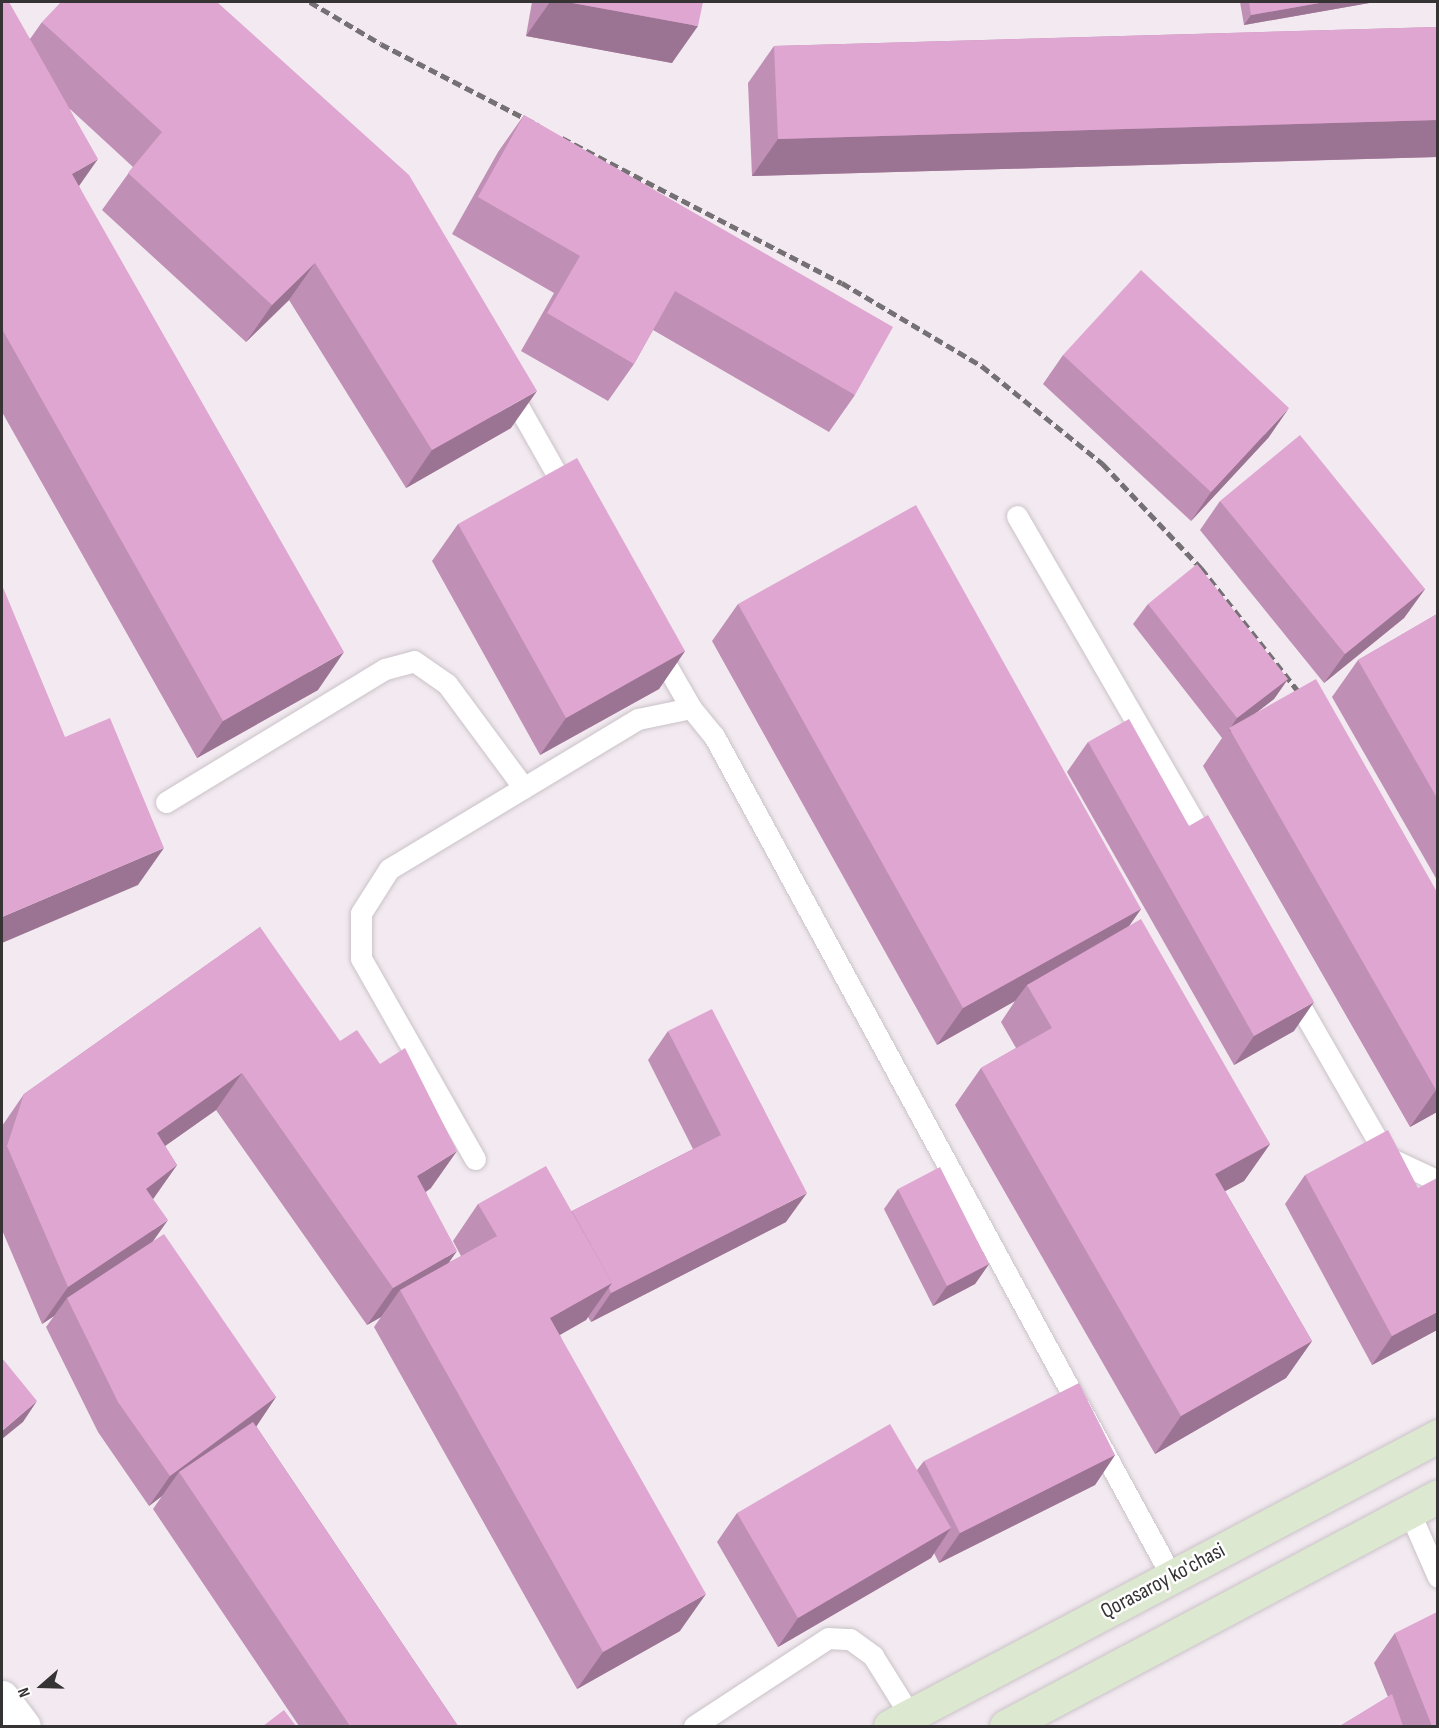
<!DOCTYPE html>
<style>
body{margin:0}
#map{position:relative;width:1439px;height:1728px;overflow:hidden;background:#f2eaf0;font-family:"Sofia Sans Condensed",sans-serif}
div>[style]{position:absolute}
.roads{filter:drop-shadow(0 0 2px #cac2c8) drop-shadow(0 0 2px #cac2c8)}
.lane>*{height:21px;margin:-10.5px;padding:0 10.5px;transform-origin:10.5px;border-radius:10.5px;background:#fff}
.street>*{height:33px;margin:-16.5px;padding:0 16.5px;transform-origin:16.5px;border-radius:16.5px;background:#fff}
.secondary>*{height:33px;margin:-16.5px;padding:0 16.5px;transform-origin:16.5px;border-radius:16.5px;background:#dce8d0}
.rail>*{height:4.5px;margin-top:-2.25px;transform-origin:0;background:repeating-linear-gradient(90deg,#747073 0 9px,transparent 0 13.5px)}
.wall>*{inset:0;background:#c08fb5}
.shaded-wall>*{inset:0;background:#9c7493}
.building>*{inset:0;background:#dfa6d2}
span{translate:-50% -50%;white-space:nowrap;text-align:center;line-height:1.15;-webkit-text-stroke:5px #fff;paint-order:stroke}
.street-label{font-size:22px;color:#363335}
.frame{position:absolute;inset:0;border:3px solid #363335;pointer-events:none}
.north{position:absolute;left:12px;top:1656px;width:60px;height:60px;-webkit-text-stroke:4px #fff;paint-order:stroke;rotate:250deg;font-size:16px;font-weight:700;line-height:24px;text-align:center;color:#363335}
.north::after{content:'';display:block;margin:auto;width:21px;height:27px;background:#363335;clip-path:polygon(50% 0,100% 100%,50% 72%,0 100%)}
</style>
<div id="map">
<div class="roads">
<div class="lane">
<i style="left:508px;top:388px;width:122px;rotate:60.5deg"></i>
<i style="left:1017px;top:516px;width:381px;rotate:59.9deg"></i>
<i style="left:657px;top:649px;width:68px;rotate:60deg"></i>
<i style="left:166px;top:802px;width:256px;rotate:-31.3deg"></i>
<i style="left:385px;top:669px;width:30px;rotate:-15deg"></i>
<i style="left:414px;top:661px;width:40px;rotate:34.9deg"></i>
<i style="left:447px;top:684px;width:129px;rotate:53.5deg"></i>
<i style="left:1291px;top:990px;width:193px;rotate:60.1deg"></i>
<i style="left:1387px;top:1157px;width:56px;rotate:25.2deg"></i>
<i style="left:475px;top:1159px;width:231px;rotate:-119.6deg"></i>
<i style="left:361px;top:958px;width:45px;rotate:-90deg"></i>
<i style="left:361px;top:913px;width:52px;rotate:-57.5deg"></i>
<i style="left:389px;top:869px;width:291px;rotate:-31.1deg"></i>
<i style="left:638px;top:719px;width:54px;rotate:-11.7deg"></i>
<i style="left:691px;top:708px;width:36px;rotate:51deg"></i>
<i style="left:714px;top:736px;width:958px;rotate:61.43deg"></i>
<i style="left:1409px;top:1511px;width:72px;rotate:66.3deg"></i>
<i style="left:694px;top:1726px;width:160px;rotate:-33.3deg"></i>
<i style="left:828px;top:1638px;width:22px;rotate:3deg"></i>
<i style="left:850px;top:1639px;width:29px;rotate:36deg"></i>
<i style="left:873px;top:1656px;width:70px;rotate:57.9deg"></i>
</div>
<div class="street">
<i style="left:2px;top:1697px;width:36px;rotate:53deg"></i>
</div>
<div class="secondary">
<i style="left:890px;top:1726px;width:620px;rotate:-27.89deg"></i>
<i style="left:1006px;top:1726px;width:489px;rotate:-28deg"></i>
</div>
</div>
<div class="rail">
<i style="left:310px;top:2px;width:82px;rotate:30.6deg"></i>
<i style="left:381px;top:44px;width:177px;rotate:27.3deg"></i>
<i style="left:562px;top:138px;width:315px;rotate:27.4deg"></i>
<i style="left:842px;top:283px;width:163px;rotate:30.7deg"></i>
<i style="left:982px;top:366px;width:156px;rotate:39deg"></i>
<i style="left:1103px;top:464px;width:143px;rotate:46.7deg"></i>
<i style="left:1201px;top:568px;width:171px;rotate:51.7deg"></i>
</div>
<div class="wall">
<i style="clip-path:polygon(2px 2px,30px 39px,42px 22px,511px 428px,406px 488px,289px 300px,246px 342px,102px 210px,133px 167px,70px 109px,79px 186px,318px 690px,197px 758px,2px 412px)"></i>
<i style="clip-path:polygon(532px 2px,703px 2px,672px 63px,526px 36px)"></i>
<i style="clip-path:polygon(1240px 2px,1375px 2px,1244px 25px)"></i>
<i style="clip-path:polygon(1437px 27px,1437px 157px,752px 176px,748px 83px,774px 46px)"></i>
<i style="clip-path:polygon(524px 115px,855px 395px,829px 432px,653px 330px,634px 364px,608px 401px,521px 351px,554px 293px,452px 234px,498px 152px)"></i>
<i style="clip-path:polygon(1063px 355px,1269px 437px,1191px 521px,1043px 384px)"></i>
<i style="clip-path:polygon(1220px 501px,1425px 589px,1404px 618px,1324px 683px,1200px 530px)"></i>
<i style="clip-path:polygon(458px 524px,685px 651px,659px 689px,540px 755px,432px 561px)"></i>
<i style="clip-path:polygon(738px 604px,1141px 909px,1129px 926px,1270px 1144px,1244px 1181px,1225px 1191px,1312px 1341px,1286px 1378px,1155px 1454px,955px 1105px,981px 1068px,1016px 1048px,1001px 1022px,1015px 1001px,937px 1045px,712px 641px)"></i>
<i style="clip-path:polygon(1148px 604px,1288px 679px,1274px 699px,1256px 713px,1437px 892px,1437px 1112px,1410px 1127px,1203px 766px,1222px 738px,1133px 624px)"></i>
<i style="clip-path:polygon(1437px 614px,1437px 880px,1332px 697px,1358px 660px)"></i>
<i style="clip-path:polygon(1088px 742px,1189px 826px,1294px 1031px,1234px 1065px,1067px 772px)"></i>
<i style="clip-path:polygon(260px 927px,431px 1188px,426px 1192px,448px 1263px,461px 1256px,453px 1241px,478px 1204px,572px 1211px,693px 1149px,648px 1060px,668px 1031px,786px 1222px,591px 1322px,588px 1317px,586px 1320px,560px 1335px,680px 1631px,577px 1689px,374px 1327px,381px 1317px,367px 1325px,216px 1110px,165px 1146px,177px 1165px,153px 1199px,153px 1242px,276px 1397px,256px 1426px,458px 1726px,299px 1726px,153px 1509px,162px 1496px,149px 1506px,98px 1432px,46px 1327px,54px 1316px,42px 1324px,2px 1230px,2px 1126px,24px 1094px)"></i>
<i style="clip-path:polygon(1305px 1175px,1437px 1330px,1372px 1365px,1285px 1204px)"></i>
<i style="clip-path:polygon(898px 1189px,989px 1264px,975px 1284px,933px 1306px,884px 1209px)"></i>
<i style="clip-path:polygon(1115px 1455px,1095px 1485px,939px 1563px,934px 1553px,931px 1558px,778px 1647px,717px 1542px,737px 1513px,917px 1470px,924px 1461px)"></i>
<i style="clip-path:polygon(1395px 1633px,1437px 1726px,1340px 1726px,1388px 1697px,1374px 1663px)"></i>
</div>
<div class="shaded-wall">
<i style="clip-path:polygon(550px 2px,567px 2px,698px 26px,672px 63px,526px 36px)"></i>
<i style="clip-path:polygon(1325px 2px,1375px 2px,1244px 25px,1251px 15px)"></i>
<i style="clip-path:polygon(1437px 120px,1437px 157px,752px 176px,778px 139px)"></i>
<i style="clip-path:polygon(98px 159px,72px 196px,72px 174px)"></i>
<i style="clip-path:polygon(315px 263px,289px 300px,246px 342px,272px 305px)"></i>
<i style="clip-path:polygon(537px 391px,511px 428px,406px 488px,432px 450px)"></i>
<i style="clip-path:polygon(1289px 408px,1269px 437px,1191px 521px,1211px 492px)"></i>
<i style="clip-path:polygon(1425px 589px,1404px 618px,1324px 683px,1345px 654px)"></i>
<i style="clip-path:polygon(685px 651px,659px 689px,540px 755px,566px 718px)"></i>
<i style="clip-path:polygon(344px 652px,318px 690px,197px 758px,223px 721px)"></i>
<i style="clip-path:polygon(1288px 679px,1274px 699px,1231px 732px,1229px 730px,1237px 718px)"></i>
<i style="clip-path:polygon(164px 848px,138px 885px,2px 943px,2px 917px)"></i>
<i style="clip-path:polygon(1141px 909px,1115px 946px,1027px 985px,1015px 1001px,937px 1045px,963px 1008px)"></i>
<i style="clip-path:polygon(1314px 1002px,1294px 1031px,1234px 1065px,1254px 1036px)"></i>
<i style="clip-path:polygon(242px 1073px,216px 1110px,131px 1170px,157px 1133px)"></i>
<i style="clip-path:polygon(1437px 1089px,1437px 1112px,1410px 1127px,1436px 1090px)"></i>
<i style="clip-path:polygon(1270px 1144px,1244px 1181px,1189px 1211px,1215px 1174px)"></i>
<i style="clip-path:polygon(457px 1151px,431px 1188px,392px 1214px,417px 1176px)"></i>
<i style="clip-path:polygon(177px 1165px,151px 1202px,146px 1189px)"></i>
<i style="clip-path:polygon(807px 1193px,786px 1222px,591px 1322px,611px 1293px)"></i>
<i style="clip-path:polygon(168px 1220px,142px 1257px,67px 1298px,54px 1316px,42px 1324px,68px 1287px)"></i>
<i style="clip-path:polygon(457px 1251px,431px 1288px,400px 1290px,381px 1317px,367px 1325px,393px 1288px)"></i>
<i style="clip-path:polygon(989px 1264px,975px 1284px,933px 1306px,947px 1286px)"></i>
<i style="clip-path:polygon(612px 1283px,586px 1320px,524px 1355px,550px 1318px)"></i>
<i style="clip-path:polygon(1437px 1312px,1437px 1330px,1372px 1365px,1392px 1336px)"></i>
<i style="clip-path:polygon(1312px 1341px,1286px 1378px,1155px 1454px,1181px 1416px)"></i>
<i style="clip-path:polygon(276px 1397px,256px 1427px,179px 1472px,162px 1496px,149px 1506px,170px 1476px)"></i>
<i style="clip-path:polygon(37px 1401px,23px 1422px,2px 1439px,2px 1431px)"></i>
<i style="clip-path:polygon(1115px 1455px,1095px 1485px,939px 1563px,960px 1533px)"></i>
<i style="clip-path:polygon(951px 1528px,931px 1558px,778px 1647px,798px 1618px)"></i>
<i style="clip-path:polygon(706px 1594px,680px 1631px,577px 1689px,603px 1652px)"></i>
</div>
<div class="building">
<i style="clip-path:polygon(2px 2px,9px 2px,98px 159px,72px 174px,344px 652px,223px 721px,2px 329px)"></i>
<i style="clip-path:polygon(61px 2px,217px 2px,409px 175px,537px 391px,432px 450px,315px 263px,272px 305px,128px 173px,162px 132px,42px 22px)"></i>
<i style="clip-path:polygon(567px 2px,703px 2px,698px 26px)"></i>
<i style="clip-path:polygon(1249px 2px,1325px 2px,1251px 15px)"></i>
<i style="clip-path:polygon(1437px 27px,1437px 120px,778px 139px,774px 46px)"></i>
<i style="clip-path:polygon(524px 115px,893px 327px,855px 395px,675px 291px,634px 364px,547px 313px,580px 256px,478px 197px)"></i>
<i style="clip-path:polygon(1141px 270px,1289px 408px,1211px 492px,1063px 355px)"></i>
<i style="clip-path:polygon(1300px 435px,1425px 589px,1345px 654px,1220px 501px)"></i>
<i style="clip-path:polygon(577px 458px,685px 651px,566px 718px,458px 524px)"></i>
<i style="clip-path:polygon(916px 505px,1141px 909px,963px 1008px,738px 604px)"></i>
<i style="clip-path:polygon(1197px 564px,1288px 679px,1237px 718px,1148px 604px)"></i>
<i style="clip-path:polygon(2px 585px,65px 737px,110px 718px,164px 848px,2px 917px)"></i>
<i style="clip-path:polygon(1437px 614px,1437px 798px,1358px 660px)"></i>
<i style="clip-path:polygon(1316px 679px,1437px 892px,1437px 1089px,1436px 1090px,1229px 728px)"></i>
<i style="clip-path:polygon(1129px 719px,1189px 826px,1208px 815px,1314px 1002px,1254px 1036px,1088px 742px)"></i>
<i style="clip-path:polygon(1141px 919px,1270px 1144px,1215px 1174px,1312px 1341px,1181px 1416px,981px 1068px,1052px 1028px,1027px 985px)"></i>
<i style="clip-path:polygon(260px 927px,340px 1041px,357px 1030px,380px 1064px,405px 1048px,457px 1151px,417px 1176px,457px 1251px,393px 1288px,242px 1073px,157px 1133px,177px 1165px,146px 1189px,168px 1220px,68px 1287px,7px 1146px,24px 1094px)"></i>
<i style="clip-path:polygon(712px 1009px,807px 1193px,611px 1293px,609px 1288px,612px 1283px,572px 1211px,721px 1135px,668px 1031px)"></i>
<i style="clip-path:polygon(1388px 1130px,1418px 1188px,1437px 1178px,1437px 1312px,1392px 1336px,1305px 1175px)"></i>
<i style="clip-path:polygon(546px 1166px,612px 1283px,550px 1318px,706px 1594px,603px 1652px,400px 1290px,497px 1236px,478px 1204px)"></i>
<i style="clip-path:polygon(940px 1167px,989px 1264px,947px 1286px,898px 1189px)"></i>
<i style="clip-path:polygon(164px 1234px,276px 1397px,170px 1476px,118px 1402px,67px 1298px)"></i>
<i style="clip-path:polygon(2px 1358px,37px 1401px,2px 1431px)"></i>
<i style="clip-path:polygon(1079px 1383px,1115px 1455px,960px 1533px,924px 1461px)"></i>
<i style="clip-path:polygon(253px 1422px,458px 1726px,350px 1726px,179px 1472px)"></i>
<i style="clip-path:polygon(890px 1424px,951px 1528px,798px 1618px,737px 1513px)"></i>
<i style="clip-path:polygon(1437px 1612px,1437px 1726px,1432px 1726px,1395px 1633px)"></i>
<i style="clip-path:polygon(1392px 1694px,1403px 1726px,1340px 1726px)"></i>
<i style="clip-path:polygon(284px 1710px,296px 1726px,263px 1726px)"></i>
</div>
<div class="street-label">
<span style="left:1163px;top:1581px;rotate:-28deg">Qorasaroy ko'chasi</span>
</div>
<div class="frame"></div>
<div class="north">N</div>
</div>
